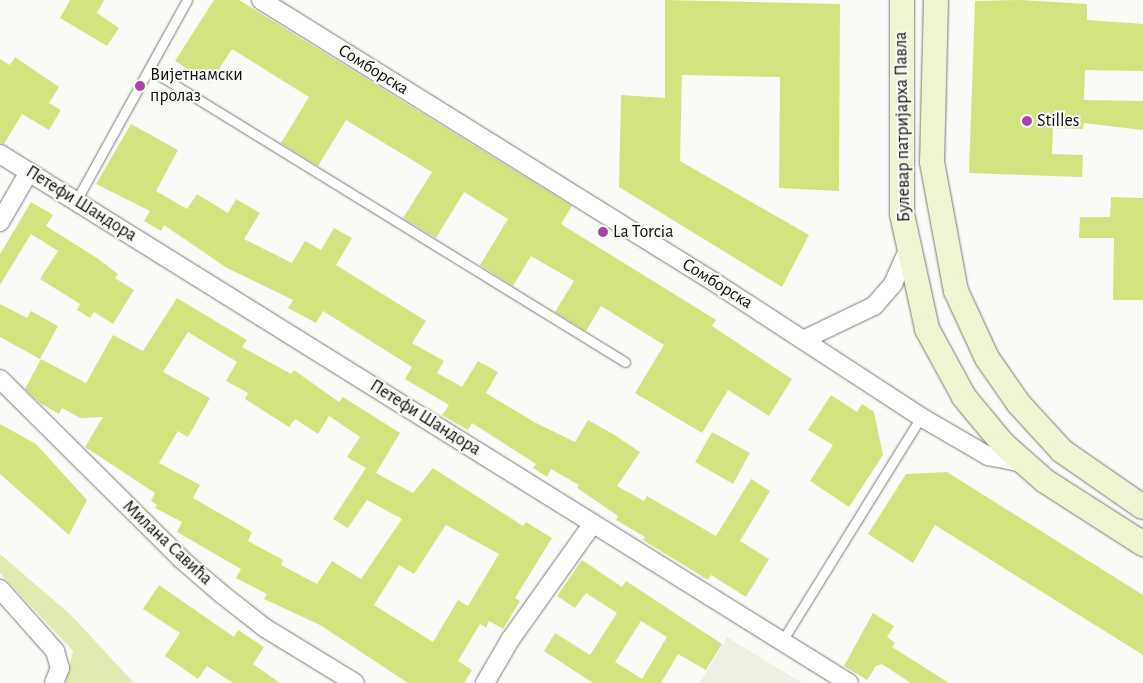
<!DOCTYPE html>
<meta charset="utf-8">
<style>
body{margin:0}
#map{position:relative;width:1143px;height:683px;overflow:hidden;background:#fafbf6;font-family:"Alegreya Sans",sans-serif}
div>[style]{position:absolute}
.built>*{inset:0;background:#edf0e3}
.green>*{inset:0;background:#e0ebb1}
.building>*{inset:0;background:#d2e47f}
.roads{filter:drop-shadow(0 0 1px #797a76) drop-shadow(0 0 1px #797a76)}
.lane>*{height:9px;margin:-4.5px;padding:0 4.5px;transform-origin:4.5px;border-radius:4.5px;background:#fff}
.street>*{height:18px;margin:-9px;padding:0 9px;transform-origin:9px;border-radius:9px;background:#fff}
.secondary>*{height:24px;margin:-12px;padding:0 12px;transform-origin:12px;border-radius:12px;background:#eff4d2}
.dots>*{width:14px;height:14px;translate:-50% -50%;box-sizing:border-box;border:2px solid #fafbf6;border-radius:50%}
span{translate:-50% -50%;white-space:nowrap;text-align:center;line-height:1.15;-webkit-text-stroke:4px #fafbf6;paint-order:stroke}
.street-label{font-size:18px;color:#0d0d0c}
.poi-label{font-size:18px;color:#0d0d0c}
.left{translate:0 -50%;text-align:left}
</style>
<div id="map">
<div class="built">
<i style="clip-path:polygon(727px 637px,802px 683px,700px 683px)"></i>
</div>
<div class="green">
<i style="clip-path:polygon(0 554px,71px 615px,134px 683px,66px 683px,73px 651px,0 573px)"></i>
</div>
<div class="building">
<i style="clip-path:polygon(70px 0,104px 0,97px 13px,119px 28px,107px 46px,60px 18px)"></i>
<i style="clip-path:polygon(214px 0,239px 0,572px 206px,561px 224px,716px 320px,712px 326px,792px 379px,769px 416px,728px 390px,702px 433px,635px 393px,664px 345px,601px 306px,586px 331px,555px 312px,574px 281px,531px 256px,513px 286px,480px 265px,508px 219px,464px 192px,436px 238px,403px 218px,432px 172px,346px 120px,318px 166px,281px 143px,309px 97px,232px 49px,210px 83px,175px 61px)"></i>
<i style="clip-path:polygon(665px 0,840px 4px,839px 191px,779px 188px,780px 77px,682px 75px,680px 161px,809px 235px,782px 287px,619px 187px,621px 95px,665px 98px)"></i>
<i style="clip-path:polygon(1021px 0,1087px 4px,1087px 20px,1143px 24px,1143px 71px,1085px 70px,1084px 100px,1143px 101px,1143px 130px,1084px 123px,1083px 129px,1053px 128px,1052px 154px,1083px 155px,1082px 177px,969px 173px,975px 1px)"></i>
<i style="clip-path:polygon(15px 57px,59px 87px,49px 103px,61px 110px,49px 130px,22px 114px,4px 144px,0 143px,0 59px,10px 65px)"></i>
<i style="clip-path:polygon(131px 124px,178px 150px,156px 191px,187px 209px,197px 194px,228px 213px,236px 199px,260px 213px,244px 239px,292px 263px,305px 241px,321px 250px,334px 228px,352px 238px,336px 265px,426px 321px,412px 343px,444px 361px,437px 373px,462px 387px,478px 361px,498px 372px,486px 393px,534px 422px,575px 442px,588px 420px,613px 434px,640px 452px,617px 486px,644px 501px,647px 496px,716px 536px,751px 479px,770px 491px,740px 541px,769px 559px,746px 597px,711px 575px,708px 580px,643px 540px,645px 537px,616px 520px,618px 516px,577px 488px,579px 485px,551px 469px,547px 477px,533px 468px,536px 464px,472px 423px,468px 430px,442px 415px,449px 405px,405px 379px,412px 367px,323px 311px,316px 323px,288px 308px,293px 300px,227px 268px,164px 225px,161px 231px,144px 221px,150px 211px,96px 184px)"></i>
<i style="clip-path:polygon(1111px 197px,1143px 198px,1143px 300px,1113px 300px,1114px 238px,1079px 238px,1080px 217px,1110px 217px)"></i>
<i style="clip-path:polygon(31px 202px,53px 215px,46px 226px,97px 258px,118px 274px,115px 278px,134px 290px,113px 324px,94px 312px,90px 318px,77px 310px,80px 304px,40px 279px,58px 251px,31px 234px,0 285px,0 254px)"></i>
<i style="clip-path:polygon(evenodd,177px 298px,247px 340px,242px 347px,291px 374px,294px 370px,339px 402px,343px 397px,400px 433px,376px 473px,413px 493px,433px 468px,523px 526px,526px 522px,552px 538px,515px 598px,520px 601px,503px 629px,489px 621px,486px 628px,480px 624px,458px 661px,472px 670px,464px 683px,408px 683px,320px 625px,264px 599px,267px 594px,236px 578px,241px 569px,177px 532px,182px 522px,155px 508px,157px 505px,151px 501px,155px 493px,85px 447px,103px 417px,80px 418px,62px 408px,59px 414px,40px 403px,25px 389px,41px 359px,86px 383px,113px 335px,143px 351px,177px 298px,188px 332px,237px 362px,226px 381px,248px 393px,245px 399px,289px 427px,295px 419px,318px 434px,329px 416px,360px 437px,347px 457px,366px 468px,333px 519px,348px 528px,367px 500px,402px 519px,361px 579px,332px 561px,317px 584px,281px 565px,283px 560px,248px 541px,252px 532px,193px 498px,200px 485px,159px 463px,178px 431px,188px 437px,210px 398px,163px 372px,188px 332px,177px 298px,446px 525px,499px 554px,468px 606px,458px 600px,433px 642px,374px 605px,399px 565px,414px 574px,446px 525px)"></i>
<i style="clip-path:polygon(0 304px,27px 318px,31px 311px,58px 326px,40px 359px,0 337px)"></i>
<i style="clip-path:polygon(831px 395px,857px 412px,862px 404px,874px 412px,883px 455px,849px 507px,810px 481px,833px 445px,808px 430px)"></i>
<i style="clip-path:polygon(0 424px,36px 444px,87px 500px,69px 535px,0 474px)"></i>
<i style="clip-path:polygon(712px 432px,750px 453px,733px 484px,695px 462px)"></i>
<i style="clip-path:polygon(947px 472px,1143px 595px,1143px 655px,935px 525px,913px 563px,868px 534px,906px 474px)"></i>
<i style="clip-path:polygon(evenodd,582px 560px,622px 587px,626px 581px,722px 644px,706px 670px,678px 654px,661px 683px,593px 683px,544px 651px,555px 633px,590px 655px,617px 613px,586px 593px,575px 608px,557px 596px,582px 560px,641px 621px,667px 637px,642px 679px,615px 662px,641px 621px)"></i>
<i style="clip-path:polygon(159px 585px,234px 637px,238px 630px,264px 647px,253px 664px,280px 683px,233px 683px,207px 666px,198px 679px,165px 656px,180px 633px,143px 609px)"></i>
<i style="clip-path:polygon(873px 613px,894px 626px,887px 637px,895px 643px,892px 647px,949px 683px,911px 683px,882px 664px,876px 666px,867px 680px,844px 666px)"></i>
</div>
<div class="roads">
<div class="lane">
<i style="left:149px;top:69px;width:559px;rotate:31.61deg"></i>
<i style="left:76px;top:201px;width:230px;rotate:-61.1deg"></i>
<i style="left:782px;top:641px;width:264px;rotate:-58.2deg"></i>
</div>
<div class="street">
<i style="left:261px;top:0;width:534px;rotate:31.9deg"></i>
<i style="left:714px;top:282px;width:247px;rotate:33.1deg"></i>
<i style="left:921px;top:417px;width:78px;rotate:30.2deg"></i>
<i style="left:988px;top:456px;width:37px;rotate:11deg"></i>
<i style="left:0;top:154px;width:1000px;rotate:31.93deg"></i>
<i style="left:0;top:222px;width:58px;rotate:-59.9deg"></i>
<i style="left:805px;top:339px;width:76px;rotate:-25.6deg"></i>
<i style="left:874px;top:306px;width:29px;rotate:-49deg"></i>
<i style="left:893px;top:284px;width:35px;rotate:-66deg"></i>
<i style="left:0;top:379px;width:255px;rotate:44.8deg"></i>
<i style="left:181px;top:559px;width:55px;rotate:40.6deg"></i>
<i style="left:223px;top:595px;width:53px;rotate:38.2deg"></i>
<i style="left:265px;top:628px;width:105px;rotate:31.4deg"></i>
<i style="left:0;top:589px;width:83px;rotate:48.4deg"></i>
<i style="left:55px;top:651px;width:18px;rotate:74deg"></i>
<i style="left:60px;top:668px;width:16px;rotate:112deg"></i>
<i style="left:485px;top:683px;width:50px;rotate:-59.8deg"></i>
<i style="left:510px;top:640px;width:143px;rotate:-54.6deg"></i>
</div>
<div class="secondary">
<i style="left:902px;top:0;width:214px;rotate:90deg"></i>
<i style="left:902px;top:214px;width:118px;rotate:77.7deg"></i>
<i style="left:927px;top:329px;width:77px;rotate:61.4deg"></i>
<i style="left:964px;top:397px;width:61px;rotate:50.3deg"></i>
<i style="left:1003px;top:444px;width:56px;rotate:41.4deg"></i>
<i style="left:1045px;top:481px;width:117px;rotate:32.7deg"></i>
<i style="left:936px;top:0;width:162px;rotate:91.4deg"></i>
<i style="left:932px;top:162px;width:131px;rotate:79.5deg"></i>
<i style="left:956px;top:291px;width:74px;rotate:65.2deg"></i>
<i style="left:987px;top:358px;width:56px;rotate:55.2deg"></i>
<i style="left:1019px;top:404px;width:64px;rotate:47.5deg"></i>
<i style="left:1062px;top:451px;width:98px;rotate:34.7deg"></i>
</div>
</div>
<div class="dots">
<i style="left:140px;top:86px;background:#a844a9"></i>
<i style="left:1027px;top:121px;background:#a844a9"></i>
<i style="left:603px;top:232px;background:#a844a9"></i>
</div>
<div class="street-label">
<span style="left:373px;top:70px;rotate:32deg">Сомборска</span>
<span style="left:903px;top:127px;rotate:-91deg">Булевар патријарха Павла</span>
<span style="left:81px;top:204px;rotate:32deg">Петефи Шандора</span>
<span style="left:717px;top:284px;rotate:32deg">Сомборска</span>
<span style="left:425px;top:418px;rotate:32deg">Петефи Шандора</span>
<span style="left:167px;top:543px;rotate:43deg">Милана Савића</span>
</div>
<div class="poi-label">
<span class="left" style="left:150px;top:86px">Вијетнамски<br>пролаз</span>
<span class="left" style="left:1037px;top:121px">Stilles</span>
<span class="left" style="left:613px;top:232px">La Torcia</span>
</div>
</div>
